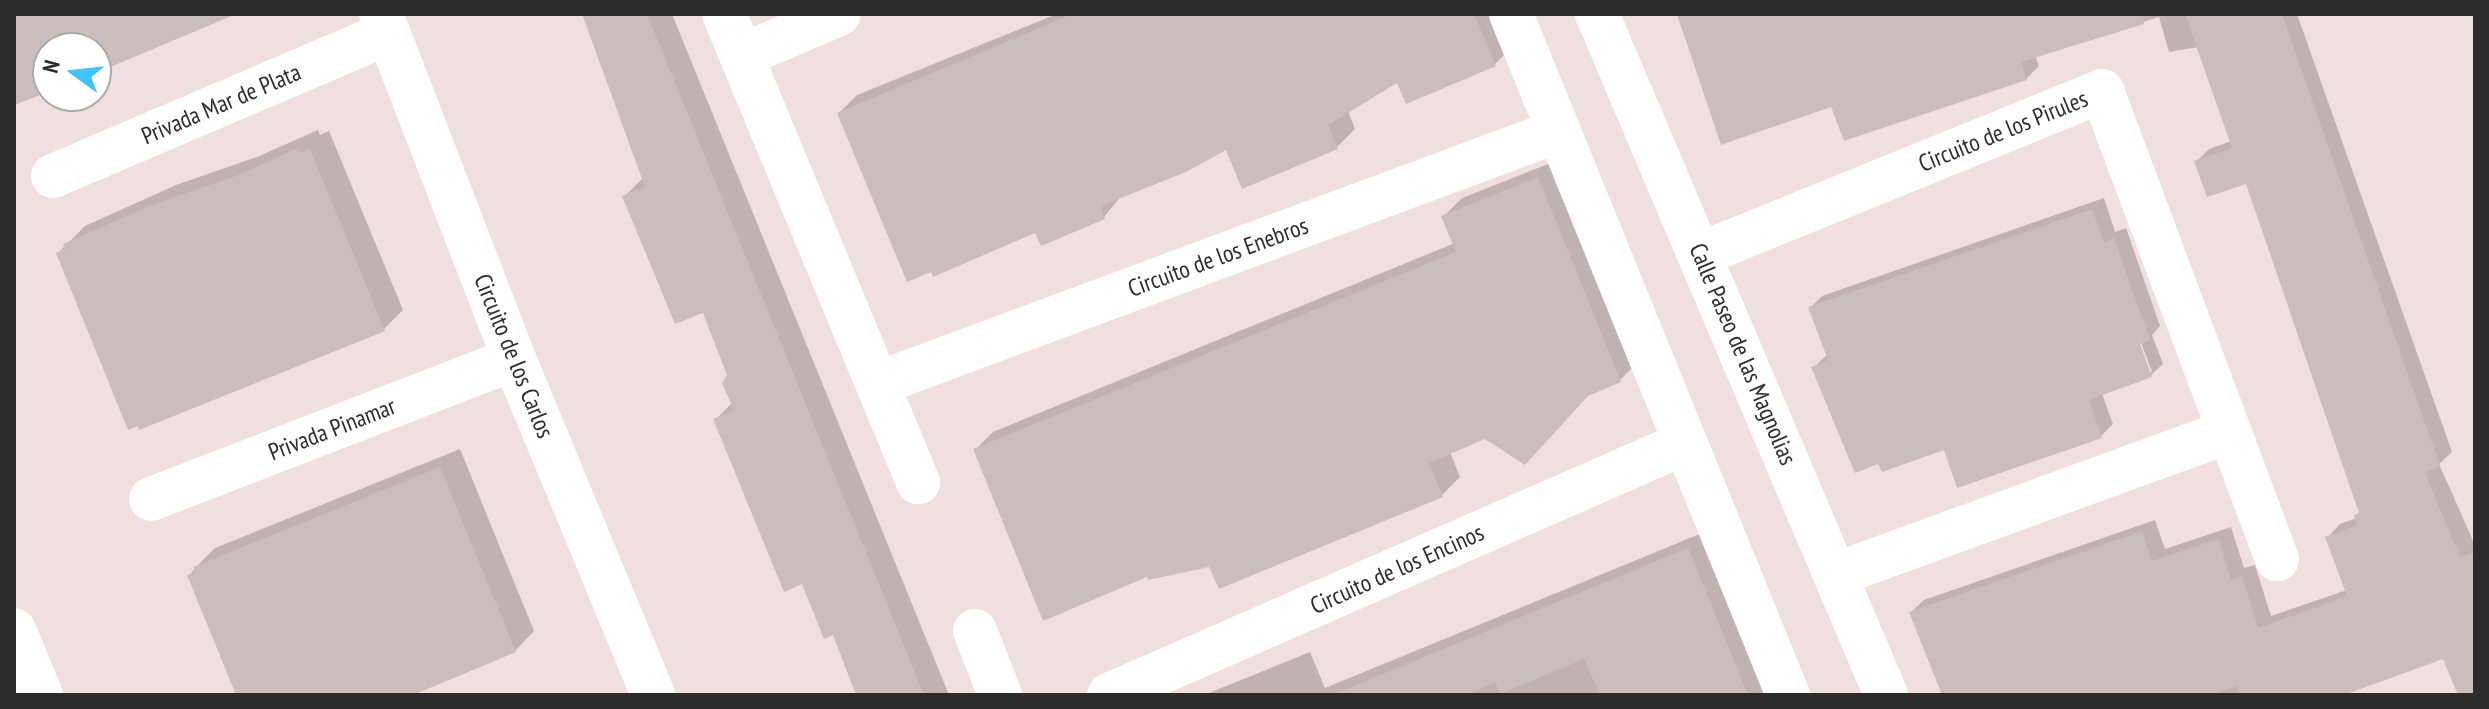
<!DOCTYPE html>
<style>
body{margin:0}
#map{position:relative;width:2489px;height:709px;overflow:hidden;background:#efdfde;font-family:"PT Sans Narrow",sans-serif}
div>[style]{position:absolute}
.shadow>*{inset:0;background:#0003}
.building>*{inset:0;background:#cabebc}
.minor>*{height:44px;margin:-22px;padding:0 22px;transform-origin:22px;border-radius:22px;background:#fff}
span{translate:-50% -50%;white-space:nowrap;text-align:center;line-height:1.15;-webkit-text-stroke:7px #fff;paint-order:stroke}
.street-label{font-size:24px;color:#2c2c2c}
.frame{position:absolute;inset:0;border:16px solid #2c2c2c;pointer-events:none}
.north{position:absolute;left:32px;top:32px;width:80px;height:80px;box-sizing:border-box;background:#fff;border:2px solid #ababab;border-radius:50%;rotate:285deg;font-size:22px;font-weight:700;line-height:32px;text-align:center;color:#2c2c2c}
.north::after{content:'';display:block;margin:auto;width:28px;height:36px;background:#3bc6ff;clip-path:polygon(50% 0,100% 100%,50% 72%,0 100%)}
</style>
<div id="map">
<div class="shadow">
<i style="clip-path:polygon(582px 14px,672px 14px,949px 695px,858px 695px,835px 633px,716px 419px,733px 402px,729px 375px,704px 310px,624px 197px,643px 178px,600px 44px)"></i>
<i style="clip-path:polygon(1057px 14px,1499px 14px,1513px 46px,1495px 64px,1398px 80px,1348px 111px,1355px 129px,1337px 147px,1227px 147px,1121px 196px,1104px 217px,1036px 230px,839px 113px,857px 95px)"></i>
<i style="clip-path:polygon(1677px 14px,2297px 14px,2452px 452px,2439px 464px,2475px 545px,2475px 642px,2343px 695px,1944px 695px,1911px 612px,1924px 600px,2155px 520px,2165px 549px,2231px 527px,2244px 568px,2255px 565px,2271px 616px,2347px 590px,2328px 537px,2340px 524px,2357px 518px,2361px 511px,2248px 182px,2196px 162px,2209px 149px,2232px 141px,2199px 47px,2169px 52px,2159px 17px,2035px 55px,2039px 66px,2026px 79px,1833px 105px,1722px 142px)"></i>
<i style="clip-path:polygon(318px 130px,320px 135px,329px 131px,403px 310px,384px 329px,58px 253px,85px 226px,176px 185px,257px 157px)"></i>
<i style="clip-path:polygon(1556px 161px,1638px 362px,1620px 380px,1450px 452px,1460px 477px,1442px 495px,1211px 565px,975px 450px,993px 432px,1455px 243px,1444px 216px,1462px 198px)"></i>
<i style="clip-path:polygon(evenodd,2104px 198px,2115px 232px,2126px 228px,2160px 326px,2152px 335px,2163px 364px,2151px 375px,2102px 394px,2113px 424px,2101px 436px,1945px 448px,1814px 367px,1828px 354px,1811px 307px,1822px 296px,2104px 198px,2138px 334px,2152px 372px,2148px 372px,2135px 335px,2138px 334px)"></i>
<i style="clip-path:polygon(460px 449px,534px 631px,515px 651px,412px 695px,238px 695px,189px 576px,196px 567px,215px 548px)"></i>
<i style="clip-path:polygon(1707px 531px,1773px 695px,1204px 695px,1310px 652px,1325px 688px)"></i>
</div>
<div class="building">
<i style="clip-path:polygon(14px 14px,234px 14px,234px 15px,96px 73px,96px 48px,48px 48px,48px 92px,14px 105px)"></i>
<i style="clip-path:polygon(582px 14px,647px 14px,924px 695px,856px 695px,833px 635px,824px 639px,802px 584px,784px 592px,713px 419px,734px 410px,722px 383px,727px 375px,703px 313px,675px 324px,622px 196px,645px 187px)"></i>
<i style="clip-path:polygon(1072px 14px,1474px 14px,1496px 66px,1406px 104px,1397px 83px,1328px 125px,1338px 149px,1242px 189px,1226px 150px,1188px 171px,1101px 206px,1105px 219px,1041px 246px,1035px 233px,933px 277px,931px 272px,907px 282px,837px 113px)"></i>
<i style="clip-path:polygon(1677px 14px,2143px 14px,2144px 24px,2021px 62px,2027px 80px,1844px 141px,1831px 107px,1721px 145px)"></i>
<i style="clip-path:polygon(2185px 14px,2282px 14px,2440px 466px,2425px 473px,2460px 557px,2475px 552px,2475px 695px,2458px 695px,2443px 659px,2344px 695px,2240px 695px,2237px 686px,2210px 695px,1942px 695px,1909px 612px,2142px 531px,2152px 561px,2219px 539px,2231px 580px,2242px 576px,2258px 628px,2347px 596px,2325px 537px,2357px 525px,2354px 515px,2359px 513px,2246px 184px,2207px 197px,2194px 161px,2232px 148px)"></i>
<i style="clip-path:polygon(298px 148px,301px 153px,310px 149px,385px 331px,139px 430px,138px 426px,128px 430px,56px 253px,65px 249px,63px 244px,154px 204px,236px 176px)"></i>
<i style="clip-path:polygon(1538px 177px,1621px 382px,1588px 396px,1525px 465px,1485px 439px,1429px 463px,1443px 497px,1219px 589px,1209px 567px,1148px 580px,1147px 577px,1043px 621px,973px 449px,1456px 252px,1441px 216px)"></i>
<i style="clip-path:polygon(2092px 209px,2104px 242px,2114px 238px,2150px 340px,2140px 344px,2152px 377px,2089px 400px,2102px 438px,1957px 488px,1944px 450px,1882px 472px,1878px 464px,1855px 473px,1811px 367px,1828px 360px,1808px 307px)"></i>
<i style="clip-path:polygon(440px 467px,516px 652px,413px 695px,236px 695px,187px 575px,196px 572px,193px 567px)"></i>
<i style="clip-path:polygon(1688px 548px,1748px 695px,1600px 695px,1584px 659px,1500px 694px,1495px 682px,1468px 695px,1332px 695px)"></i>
</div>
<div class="minor">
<i style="left:381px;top:14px;width:370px;rotate:68.9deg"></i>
<i style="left:514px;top:359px;width:364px;rotate:67.5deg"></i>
<i style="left:724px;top:14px;width:507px;rotate:67.48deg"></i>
<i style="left:1511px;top:14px;width:735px;rotate:67.87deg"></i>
<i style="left:1597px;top:14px;width:740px;rotate:67deg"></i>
<i style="left:743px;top:55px;width:104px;rotate:-23.1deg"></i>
<i style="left:53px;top:176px;width:365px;rotate:-23.1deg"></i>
<i style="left:1701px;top:254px;width:433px;rotate:-22.1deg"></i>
<i style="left:2102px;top:91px;width:500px;rotate:69.5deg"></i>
<i style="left:879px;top:383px;width:724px;rotate:-20.36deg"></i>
<i style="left:151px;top:499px;width:389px;rotate:-21.1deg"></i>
<i style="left:1837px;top:574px;width:416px;rotate:-20deg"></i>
<i style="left:14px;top:630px;width:70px;rotate:67.4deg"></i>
<i style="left:975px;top:631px;width:69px;rotate:68.7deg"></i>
<i style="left:1109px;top:695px;width:629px;rotate:-23.63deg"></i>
</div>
<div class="street-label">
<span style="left:221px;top:104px;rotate:-23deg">Privada Mar de Plata</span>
<span style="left:2003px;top:131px;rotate:-22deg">Circuito de los Pirules</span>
<span style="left:1218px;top:257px;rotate:-20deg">Circuito de los Enebros</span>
<span style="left:1743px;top:354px;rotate:67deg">Calle Paseo de las Magnolias</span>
<span style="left:514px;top:356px;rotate:68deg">Circuito de los Carlos</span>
<span style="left:332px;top:429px;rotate:-21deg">Privada Pinamar</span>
<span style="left:1397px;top:569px;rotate:-24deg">Circuito de los Encinos</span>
</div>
<div class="frame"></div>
<div class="north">N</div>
</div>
